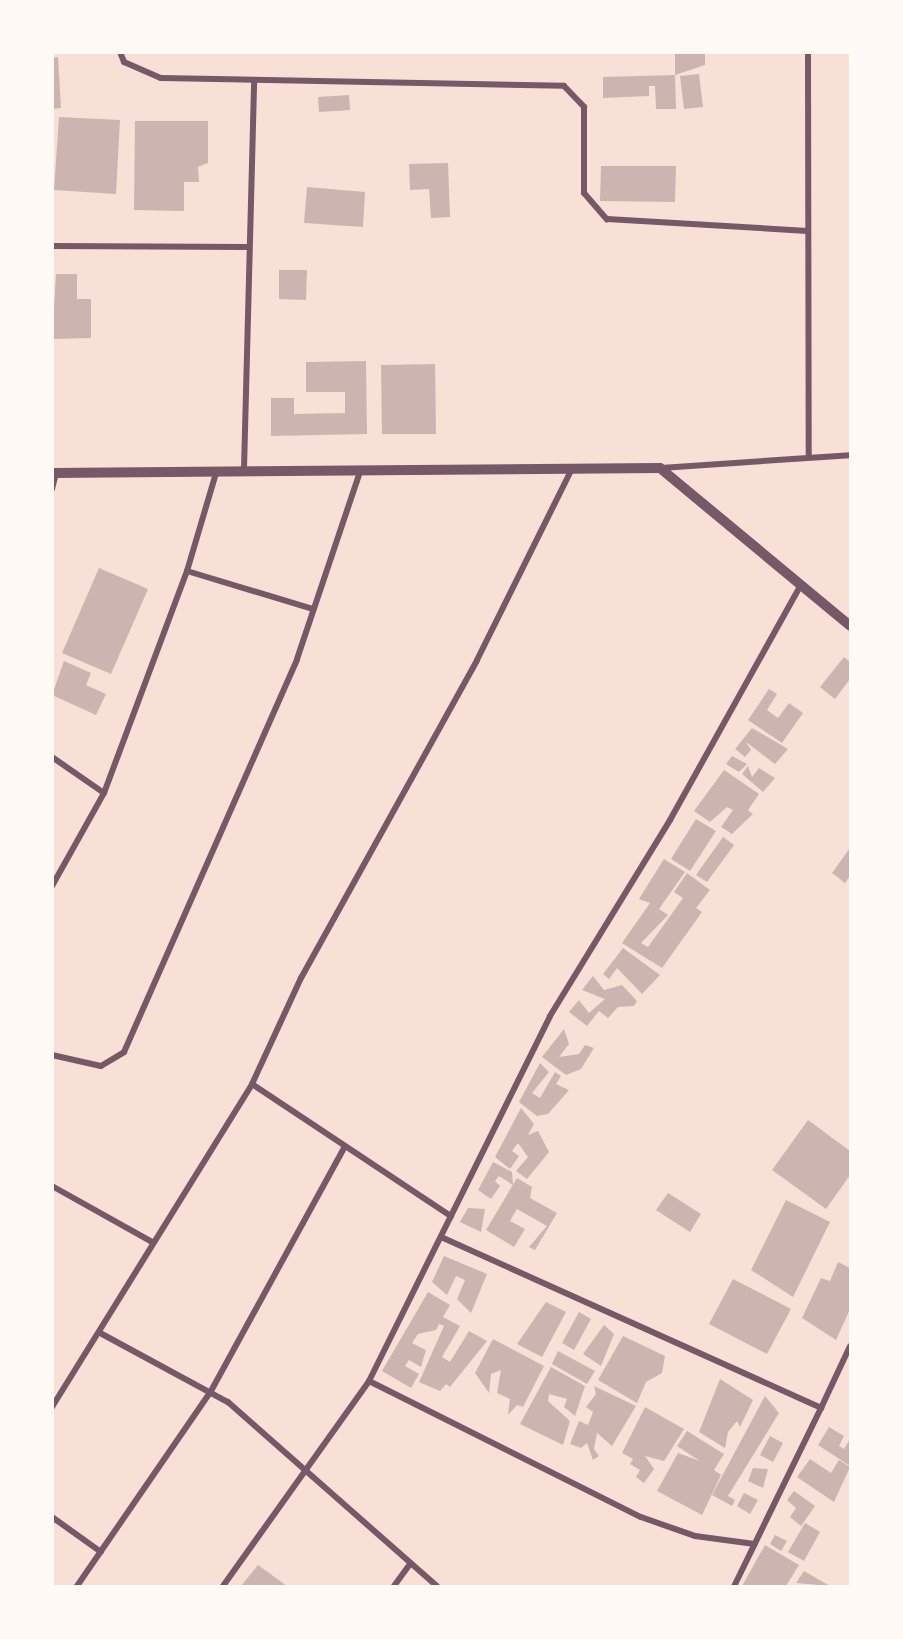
<!DOCTYPE html>
<style>
body{margin:0}
#map{position:relative;width:903px;height:1639px;overflow:hidden;background:#f7e1d7;font-family:Lato,sans-serif}
div>[style]{position:absolute}
.building>*{inset:0;background:#ccb4b1}
.minor>*{height:6px;margin:-3px;padding:0 3px;transform-origin:3px;border-radius:3px;background:#755966}
.tertiary>*{height:10px;margin:-5px;padding:0 5px;transform-origin:5px;border-radius:5px;background:#755966}
span{translate:-50% -50%;white-space:nowrap;text-align:center;line-height:1.15;-webkit-text-stroke:6px #fffaf5;paint-order:stroke}
.frame{position:absolute;inset:0;border:54px solid #fffaf5;pointer-events:none}
</style>
<div id="map">
<div class="building">
<i style="clip-path:polygon(675px 52px,705px 52px,705px 65px,675px 75px)"></i>
<i style="clip-path:polygon(58px 57px,61px 108px,52px 109px,52px 58px)"></i>
<i style="clip-path:polygon(699px 74px,703px 107px,684px 109px,680px 76px)"></i>
<i style="clip-path:polygon(675px 75px,676px 109px,656px 109px,655px 86px,649px 86px,649px 96px,603px 98px,603px 77px)"></i>
<i style="clip-path:polygon(349px 95px,350px 110px,319px 112px,318px 97px)"></i>
<i style="clip-path:polygon(59px 117px,120px 120px,116px 194px,54px 190px)"></i>
<i style="clip-path:polygon(135px 121px,208px 121px,208px 163px,198px 167px,199px 182px,184px 182px,184px 211px,134px 210px)"></i>
<i style="clip-path:polygon(448px 163px,450px 217px,431px 218px,429px 189px,410px 190px,409px 164px)"></i>
<i style="clip-path:polygon(601px 166px,676px 166px,675px 202px,600px 201px)"></i>
<i style="clip-path:polygon(307px 187px,365px 192px,363px 227px,304px 223px)"></i>
<i style="clip-path:polygon(279px 270px,307px 270px,306px 300px,279px 299px)"></i>
<i style="clip-path:polygon(56px 274px,77px 274px,77px 299px,91px 299px,91px 338px,52px 339px)"></i>
<i style="clip-path:polygon(366px 361px,367px 434px,271px 436px,271px 398px,294px 398px,294px 414px,345px 413px,345px 392px,306px 392px,306px 362px)"></i>
<i style="clip-path:polygon(435px 364px,436px 434px,382px 434px,381px 365px)"></i>
<i style="clip-path:polygon(99px 568px,148px 589px,111px 674px,62px 653px)"></i>
<i style="clip-path:polygon(844px 657px,850px 662px,850px 679px,835px 699px,820px 687px)"></i>
<i style="clip-path:polygon(64px 661px,91px 673px,86px 685px,106px 694px,96px 715px,52px 695px)"></i>
<i style="clip-path:polygon(769px 689px,777px 694px,767px 710px,778px 718px,789px 703px,803px 713px,782px 743px,748px 720px)"></i>
<i style="clip-path:polygon(752px 728px,788px 749px,775px 764px,746px 742px,751px 750px,745px 757px,735px 749px)"></i>
<i style="clip-path:polygon(732px 756px,747px 764px,739px 772px,726px 764px)"></i>
<i style="clip-path:polygon(748px 766px,752px 777px,759px 768px,775px 778px,763px 792px,742px 774px)"></i>
<i style="clip-path:polygon(724px 770px,759px 794px,748px 810px,753px 814px,732px 834px,721px 827px,733px 810px,727px 807px,710px 822px,694px 811px)"></i>
<i style="clip-path:polygon(696px 819px,716px 831px,690px 871px,671px 859px)"></i>
<i style="clip-path:polygon(723px 837px,734px 845px,707px 882px,696px 875px)"></i>
<i style="clip-path:polygon(850px 848px,850px 876px,845px 883px,832px 873px)"></i>
<i style="clip-path:polygon(664px 859px,685px 872px,659px 909px,668px 915px,641px 943px,648px 947px,683px 898px,674px 892px,687px 873px,710px 890px,696px 908px,702px 912px,662px 968px,622px 943px,650px 903px,639px 899px)"></i>
<i style="clip-path:polygon(623px 948px,660px 975px,642px 994px,617px 968px,609px 979px,603px 974px)"></i>
<i style="clip-path:polygon(593px 976px,604px 990px,622px 985px,637px 1001px,634px 1006px,618px 1007px,608px 1018px,599px 1011px,587px 1026px,569px 1012px,579px 1000px,589px 1013px,605px 999px,582px 990px)"></i>
<i style="clip-path:polygon(564px 1029px,569px 1044px,559px 1057px,579px 1054px,585px 1045px,594px 1048px,581px 1069px,566px 1075px,542px 1057px)"></i>
<i style="clip-path:polygon(540px 1063px,549px 1072px,532px 1093px,540px 1098px,555px 1072px,561px 1076px,556px 1084px,569px 1090px,548px 1114px,537px 1116px,519px 1102px)"></i>
<i style="clip-path:polygon(521px 1108px,534px 1124px,528px 1135px,538px 1131px,549px 1152px,527px 1179px,516px 1171px,528px 1157px,518px 1143px,512px 1151px,519px 1156px,510px 1169px,495px 1157px)"></i>
<i style="clip-path:polygon(808px 1120px,850px 1151px,850px 1175px,826px 1209px,772px 1170px)"></i>
<i style="clip-path:polygon(493px 1162px,512px 1172px,513px 1185px,499px 1176px,495px 1181px,500px 1186px,491px 1199px,478px 1190px)"></i>
<i style="clip-path:polygon(517px 1178px,532px 1187px,530px 1198px,557px 1213px,535px 1250px,529px 1247px,547px 1226px,517px 1209px,510px 1221px,525px 1229px,514px 1247px,486px 1230px)"></i>
<i style="clip-path:polygon(668px 1193px,701px 1214px,690px 1232px,656px 1210px)"></i>
<i style="clip-path:polygon(786px 1200px,830px 1222px,793px 1297px,751px 1270px)"></i>
<i style="clip-path:polygon(468px 1208px,485px 1209px,481px 1232px,460px 1222px)"></i>
<i style="clip-path:polygon(444px 1256px,487px 1274px,471px 1313px,457px 1299px,465px 1280px,456px 1276px,447px 1295px,432px 1282px)"></i>
<i style="clip-path:polygon(838px 1262px,850px 1268px,850px 1309px,836px 1340px,802px 1318px,821px 1278px,830px 1281px)"></i>
<i style="clip-path:polygon(733px 1279px,791px 1309px,767px 1354px,709px 1324px)"></i>
<i style="clip-path:polygon(428px 1292px,450px 1305px,443px 1317px,460px 1326px,442px 1357px,450px 1362px,469px 1331px,487px 1341px,450px 1387px,446px 1384px,440px 1391px,419px 1382px,444px 1326px,439px 1324px,436px 1330px,418px 1334px,412px 1343px,426px 1350px,421px 1367px,409px 1360px,405px 1366px,419px 1374px,411px 1388px,382px 1371px)"></i>
<i style="clip-path:polygon(546px 1302px,566px 1312px,542px 1357px,517px 1344px)"></i>
<i style="clip-path:polygon(579px 1312px,591px 1319px,574px 1350px,562px 1343px)"></i>
<i style="clip-path:polygon(604px 1325px,614px 1334px,601px 1366px,583px 1354px)"></i>
<i style="clip-path:polygon(623px 1336px,665px 1356px,662px 1373px,646px 1382px,637px 1403px,598px 1380px)"></i>
<i style="clip-path:polygon(493px 1339px,544px 1366px,523px 1407px,517px 1405px,508px 1415px,510px 1399px,497px 1393px,501px 1370px,491px 1374px,489px 1393px,475px 1373px)"></i>
<i style="clip-path:polygon(558px 1351px,595px 1371px,587px 1384px,552px 1364px)"></i>
<i style="clip-path:polygon(551px 1367px,585px 1386px,575px 1416px,564px 1407px,567px 1399px,549px 1394px,548px 1401px,570px 1421px,563px 1445px,520px 1424px)"></i>
<i style="clip-path:polygon(720px 1379px,753px 1400px,740px 1427px,737px 1421px,728px 1432px,725px 1448px,699px 1432px)"></i>
<i style="clip-path:polygon(594px 1386px,636px 1406px,612px 1446px,597px 1433px,594px 1449px,599px 1456px,593px 1460px,587px 1443px,581px 1448px,570px 1444px,579px 1421px,588px 1425px,593px 1412px,586px 1407px,596px 1394px)"></i>
<i style="clip-path:polygon(765px 1396px,779px 1413px,728px 1496px,735px 1500px,732px 1506px,712px 1495px)"></i>
<i style="clip-path:polygon(645px 1407px,684px 1429px,664px 1461px,645px 1456px,654px 1469px,644px 1483px,636px 1477px,640px 1470px,630px 1464px,633px 1459px,622px 1453px)"></i>
<i style="clip-path:polygon(829px 1427px,844px 1436px,839px 1446px,844px 1449px,850px 1439px,850px 1466px,818px 1445px)"></i>
<i style="clip-path:polygon(687px 1431px,724px 1454px,714px 1470px,721px 1475px,702px 1515px,657px 1491px,678px 1453px,700px 1461px,677px 1446px)"></i>
<i style="clip-path:polygon(770px 1436px,783px 1443px,773px 1462px,760px 1455px)"></i>
<i style="clip-path:polygon(810px 1459px,831px 1473px,839px 1460px,850px 1467px,834px 1502px,797px 1477px)"></i>
<i style="clip-path:polygon(753px 1468px,768px 1469px,763px 1488px,748px 1481px)"></i>
<i style="clip-path:polygon(794px 1491px,815px 1506px,801px 1526px,790px 1517px,796px 1508px,787px 1500px)"></i>
<i style="clip-path:polygon(744px 1493px,758px 1500px,750px 1514px,737px 1506px)"></i>
<i style="clip-path:polygon(805px 1523px,820px 1532px,804px 1561px,788px 1552px)"></i>
<i style="clip-path:polygon(775px 1535px,787px 1541px,781px 1551px,770px 1544px)"></i>
<i style="clip-path:polygon(765px 1545px,799px 1565px,786px 1586px,742px 1586px)"></i>
<i style="clip-path:polygon(258px 1565px,287px 1586px,241px 1586px)"></i>
<i style="clip-path:polygon(804px 1571px,830px 1586px,796px 1583px)"></i>
</div>
<div class="minor">
<i style="left:120px;top:52px;width:11px;rotate:68deg"></i>
<i style="left:124px;top:62px;width:40px;rotate:23.4deg"></i>
<i style="left:161px;top:78px;width:403px;rotate:1.1deg"></i>
<i style="left:564px;top:86px;width:29px;rotate:46deg"></i>
<i style="left:584px;top:107px;width:86px;rotate:90deg"></i>
<i style="left:584px;top:193px;width:35px;rotate:49deg"></i>
<i style="left:607px;top:219px;width:201px;rotate:3.4deg"></i>
<i style="left:808px;top:52px;width:402px;rotate:89.9deg"></i>
<i style="left:52px;top:246px;width:196px;rotate:0.3deg"></i>
<i style="left:661px;top:468px;width:189px;rotate:-3.9deg"></i>
<i style="left:244px;top:469px;width:389px;rotate:-88.5deg"></i>
<i style="left:52px;top:489px;width:16px;rotate:-76deg"></i>
<i style="left:187px;top:571px;width:132px;rotate:16.8deg"></i>
<i style="left:52px;top:757px;width:63px;rotate:34.7deg"></i>
<i style="left:52px;top:886px;width:107px;rotate:-60.8deg"></i>
<i style="left:104px;top:793px;width:237px;rotate:-69.5deg"></i>
<i style="left:187px;top:571px;width:105px;rotate:-73.5deg"></i>
<i style="left:52px;top:1055px;width:50px;rotate:12.7deg"></i>
<i style="left:101px;top:1066px;width:27px;rotate:-31deg"></i>
<i style="left:124px;top:1052px;width:429px;rotate:-66.2deg"></i>
<i style="left:297px;top:659px;width:200px;rotate:-71.4deg"></i>
<i style="left:252px;top:1084px;width:239px;rotate:33.6deg"></i>
<i style="left:52px;top:1186px;width:115px;rotate:29.2deg"></i>
<i style="left:441px;top:1237px;width:417px;rotate:24.2deg"></i>
<i style="left:821px;top:1408px;width:198px;rotate:116deg"></i>
<i style="left:102px;top:1334px;width:143px;rotate:28.4deg"></i>
<i style="left:228px;top:1402px;width:278px;rotate:41.4deg"></i>
<i style="left:369px;top:1381px;width:304px;rotate:26.6deg"></i>
<i style="left:641px;top:1517px;width:57px;rotate:19.4deg"></i>
<i style="left:695px;top:1536px;width:60px;rotate:7.7deg"></i>
<i style="left:52px;top:1407px;width:380px;rotate:-58.2deg"></i>
<i style="left:252px;top:1084px;width:117px;rotate:-65.2deg"></i>
<i style="left:301px;top:978px;width:363px;rotate:-61deg"></i>
<i style="left:477px;top:660px;width:213px;rotate:-63.6deg"></i>
<i style="left:821px;top:1408px;width:68px;rotate:-64.9deg"></i>
<i style="left:52px;top:1517px;width:60px;rotate:35.5deg"></i>
<i style="left:77px;top:1586px;width:237px;rotate:-55.5deg"></i>
<i style="left:211px;top:1391px;width:277px;rotate:-61.3deg"></i>
<i style="left:223px;top:1586px;width:252px;rotate:-54.5deg"></i>
<i style="left:369px;top:1381px;width:407px;rotate:-63.6deg"></i>
<i style="left:550px;top:1016px;width:230px;rotate:-58.5deg"></i>
<i style="left:670px;top:820px;width:269px;rotate:-60.9deg"></i>
<i style="left:394px;top:1586px;width:26px;rotate:-54deg"></i>
</div>
<div class="tertiary">
<i style="left:52px;top:473px;width:608px;rotate:-0.47deg"></i>
<i style="left:660px;top:468px;width:247px;rotate:39.7deg"></i>
</div>
<div class="frame"></div>
</div>
